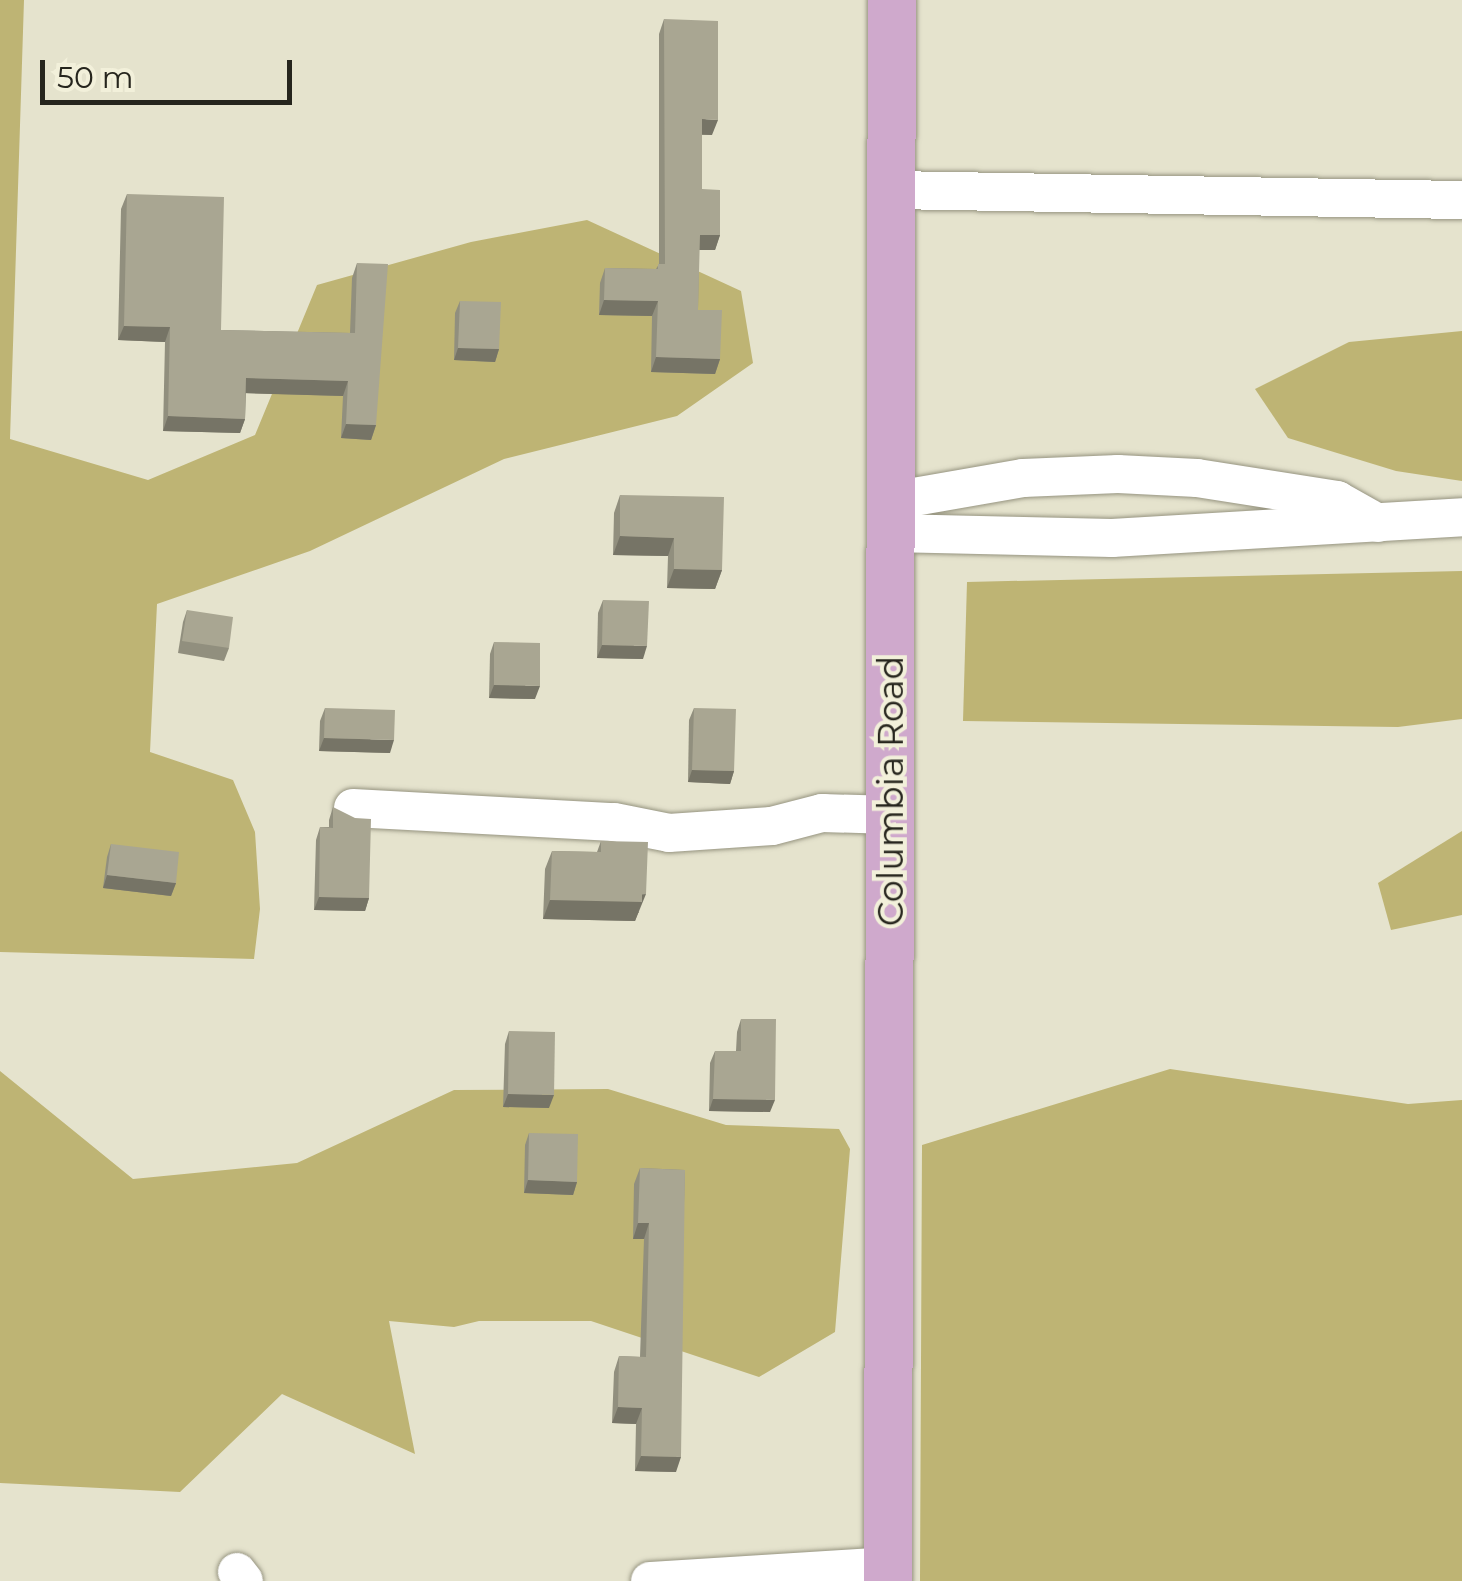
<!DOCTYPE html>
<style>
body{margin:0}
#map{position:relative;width:1462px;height:1581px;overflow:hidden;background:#e5e3cd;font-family:Montserrat,sans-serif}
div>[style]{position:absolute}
.green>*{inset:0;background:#beb474}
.roads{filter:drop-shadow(0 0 2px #969480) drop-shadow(0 0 2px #969480)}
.minor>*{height:38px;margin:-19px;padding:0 19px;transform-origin:19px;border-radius:19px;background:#fff}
.major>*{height:48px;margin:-24px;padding:0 24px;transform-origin:24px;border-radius:24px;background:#cfa9cc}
.wall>*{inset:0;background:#918f7e}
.shaded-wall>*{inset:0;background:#767466}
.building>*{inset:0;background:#a9a692}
span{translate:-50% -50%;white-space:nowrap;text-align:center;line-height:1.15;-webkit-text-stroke:8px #f2f0da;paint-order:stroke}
.street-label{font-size:35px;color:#26251d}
.scale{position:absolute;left:40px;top:60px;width:252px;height:45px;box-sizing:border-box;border:5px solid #26251d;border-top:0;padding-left:12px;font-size:30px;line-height:35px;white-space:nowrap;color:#26251d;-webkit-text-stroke:8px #f2f0da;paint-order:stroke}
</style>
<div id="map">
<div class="green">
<i style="clip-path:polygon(0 0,24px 0,10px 439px,148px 480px,255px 435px,317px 285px,471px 242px,587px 220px,741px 291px,753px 363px,677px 416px,504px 459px,310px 551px,157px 604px,150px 752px,233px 780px,255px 832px,260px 909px,254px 959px,0 952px)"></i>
<i style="clip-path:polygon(1462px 331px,1462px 481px,1396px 471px,1288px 438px,1255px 389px,1349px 342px)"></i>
<i style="clip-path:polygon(1462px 571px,1462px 719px,1398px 727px,963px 721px,967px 582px)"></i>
<i style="clip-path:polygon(1462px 831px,1462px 915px,1391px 930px,1378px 883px)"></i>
<i style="clip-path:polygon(1170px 1069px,1408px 1104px,1462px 1100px,1462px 1581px,920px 1581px,922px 1145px)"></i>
<i style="clip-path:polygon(0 1071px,133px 1179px,297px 1163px,454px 1090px,608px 1089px,726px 1125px,839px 1129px,850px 1149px,835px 1332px,759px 1377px,591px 1321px,479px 1321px,454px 1327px,389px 1321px,415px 1454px,282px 1394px,180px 1492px,0 1483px)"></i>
</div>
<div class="roads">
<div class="minor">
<i style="left:892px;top:190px;width:570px;rotate:1.01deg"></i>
<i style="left:891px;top:501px;width:134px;rotate:-9.9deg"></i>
<i style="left:1023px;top:478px;width:95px;rotate:-2.4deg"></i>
<i style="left:1118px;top:474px;width:79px;rotate:2.9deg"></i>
<i style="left:1197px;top:478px;width:142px;rotate:8.9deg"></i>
<i style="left:1337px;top:500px;width:47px;rotate:29.3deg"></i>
<i style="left:891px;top:533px;width:221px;rotate:1.3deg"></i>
<i style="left:1112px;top:538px;width:351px;rotate:-3.4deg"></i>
<i style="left:353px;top:808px;width:261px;rotate:3.1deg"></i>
<i style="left:614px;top:822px;width:56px;rotate:11.3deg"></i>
<i style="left:669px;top:833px;width:103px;rotate:-3.9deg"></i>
<i style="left:772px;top:826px;width:52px;rotate:-14.6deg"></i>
<i style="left:822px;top:813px;width:70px;rotate:1.6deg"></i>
<i style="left:237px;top:1572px;width:11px;rotate:52deg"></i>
<i style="left:650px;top:1581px;width:238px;rotate:-3.6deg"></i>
</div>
<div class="major">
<i style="left:888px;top:1581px;width:1581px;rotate:-89.86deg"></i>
</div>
</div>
<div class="wall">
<i style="clip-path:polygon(664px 19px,712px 135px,702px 135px,702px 189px,720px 235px,715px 250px,699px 250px,698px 310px,720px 359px,715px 374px,651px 372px,652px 316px,599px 315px,600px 283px,605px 268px,656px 269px,659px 264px,659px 34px)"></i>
<i style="clip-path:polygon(127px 194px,221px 330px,350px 333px,352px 278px,357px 263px,376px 425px,371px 440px,341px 438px,343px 396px,246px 393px,245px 419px,240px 433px,163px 431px,165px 342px,118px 340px,121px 209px)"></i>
<i style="clip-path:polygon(460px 301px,499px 349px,495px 362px,454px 360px,455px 313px)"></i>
<i style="clip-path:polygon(620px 495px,722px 570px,715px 589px,667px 588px,668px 556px,613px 555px,614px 513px)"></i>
<i style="clip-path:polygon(603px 600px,643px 659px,597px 658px,598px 613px)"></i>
<i style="clip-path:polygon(187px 610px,229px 648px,224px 661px,178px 653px,183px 622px)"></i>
<i style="clip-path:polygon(494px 642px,535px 699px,489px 698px,490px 654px)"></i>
<i style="clip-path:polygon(325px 708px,390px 753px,319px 751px,320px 721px)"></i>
<i style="clip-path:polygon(694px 708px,734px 771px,730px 784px,688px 782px,689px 720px)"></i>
<i style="clip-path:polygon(333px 807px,369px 898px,365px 911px,314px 910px,316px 840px,320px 827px,329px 827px,329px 820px)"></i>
<i style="clip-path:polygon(601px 841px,639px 913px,638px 913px,635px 921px,543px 919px,545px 869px,552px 851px,597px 852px)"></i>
<i style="clip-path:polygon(111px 844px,176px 883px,171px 896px,103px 888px,107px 857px)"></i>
<i style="clip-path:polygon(741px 1019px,770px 1112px,709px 1111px,710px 1063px,715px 1051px,736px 1051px,737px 1032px)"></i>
<i style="clip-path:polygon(509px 1031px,549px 1108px,503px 1107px,505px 1044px)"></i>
<i style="clip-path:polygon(529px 1133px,577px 1182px,573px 1195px,524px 1193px,525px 1145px)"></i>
<i style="clip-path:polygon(640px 1168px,685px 1170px,676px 1472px,635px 1471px,636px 1424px,612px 1423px,614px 1372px,619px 1356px,640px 1357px,644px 1239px,633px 1239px,634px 1184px)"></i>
</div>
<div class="shaded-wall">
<i style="clip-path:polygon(702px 119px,718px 120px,712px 135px,696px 134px)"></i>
<i style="clip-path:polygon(700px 235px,720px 235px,715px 250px,694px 250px)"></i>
<i style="clip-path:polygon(604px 300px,658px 301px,652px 316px,599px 315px)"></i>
<i style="clip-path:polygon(124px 326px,170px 327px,165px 342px,118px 340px)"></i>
<i style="clip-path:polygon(458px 348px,499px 349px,495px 362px,454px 360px)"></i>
<i style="clip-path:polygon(656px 357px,720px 359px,715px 374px,651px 372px)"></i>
<i style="clip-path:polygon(246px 378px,348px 381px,343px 396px,241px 393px)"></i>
<i style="clip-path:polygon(168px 416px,245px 419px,240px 433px,163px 431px)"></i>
<i style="clip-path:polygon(346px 424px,376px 425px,371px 440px,341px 438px)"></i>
<i style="clip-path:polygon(620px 536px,674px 538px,668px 556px,613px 555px)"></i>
<i style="clip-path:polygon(674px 569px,722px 570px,715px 589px,667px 588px)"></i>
<i style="clip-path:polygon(602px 645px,647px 646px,643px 659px,597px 658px)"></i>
<i style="clip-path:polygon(494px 685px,540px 686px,535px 699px,489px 698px)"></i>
<i style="clip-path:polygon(324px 738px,394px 740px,390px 753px,319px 751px)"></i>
<i style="clip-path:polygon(692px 770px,734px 771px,730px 784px,688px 782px)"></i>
<i style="clip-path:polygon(107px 875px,176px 883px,171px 896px,103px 888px)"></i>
<i style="clip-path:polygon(646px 894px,635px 921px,543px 919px,550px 900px)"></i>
<i style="clip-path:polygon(319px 897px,369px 898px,365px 911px,314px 910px)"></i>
<i style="clip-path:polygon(508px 1094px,554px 1095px,549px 1108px,503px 1107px)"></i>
<i style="clip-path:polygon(713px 1099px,775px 1100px,770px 1112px,709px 1111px)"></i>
<i style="clip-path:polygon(528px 1180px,577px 1182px,573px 1195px,524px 1193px)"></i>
<i style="clip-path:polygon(638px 1223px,649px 1223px,644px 1239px,633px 1239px)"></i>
<i style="clip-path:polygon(618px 1407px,642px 1408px,636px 1424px,612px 1423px)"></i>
<i style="clip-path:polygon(641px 1456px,681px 1457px,676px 1472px,635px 1471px)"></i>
</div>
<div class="building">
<i style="clip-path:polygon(664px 19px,718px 21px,718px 120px,702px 119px,702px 189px,720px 190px,720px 235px,700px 235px,698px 310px,722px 310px,720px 359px,656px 357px,658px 301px,604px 300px,605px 268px,658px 269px,658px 264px,665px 264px)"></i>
<i style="clip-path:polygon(127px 194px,224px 197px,221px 330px,355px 333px,357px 263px,388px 264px,376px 425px,346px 424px,348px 381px,246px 378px,245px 419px,168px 416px,170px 327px,124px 326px)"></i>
<i style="clip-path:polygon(460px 301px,501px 302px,499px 349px,458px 348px)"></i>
<i style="clip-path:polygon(620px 495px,724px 497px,722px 570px,674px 569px,674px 538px,620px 536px)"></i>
<i style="clip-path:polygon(603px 600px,649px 601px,647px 646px,602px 645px)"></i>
<i style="clip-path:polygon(187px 610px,233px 617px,229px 648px,182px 641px)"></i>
<i style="clip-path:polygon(494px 642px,540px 643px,540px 686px,494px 685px)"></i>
<i style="clip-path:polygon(325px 708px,395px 710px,394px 740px,324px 738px)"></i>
<i style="clip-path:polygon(694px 708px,736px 709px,734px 771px,692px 770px)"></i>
<i style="clip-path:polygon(333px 807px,355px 818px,371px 819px,369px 898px,319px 897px,320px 827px,333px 828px)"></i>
<i style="clip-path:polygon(601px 841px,648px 842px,646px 894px,642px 894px,642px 902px,550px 900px,552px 851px,601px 852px)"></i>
<i style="clip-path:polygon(111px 844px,179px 852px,176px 883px,107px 875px)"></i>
<i style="clip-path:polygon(741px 1019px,776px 1019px,775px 1100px,713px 1099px,715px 1051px,741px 1051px)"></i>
<i style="clip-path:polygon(509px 1031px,555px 1032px,554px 1095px,508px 1094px)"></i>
<i style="clip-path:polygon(529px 1133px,578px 1134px,577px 1182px,528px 1180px)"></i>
<i style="clip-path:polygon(640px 1168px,685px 1170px,681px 1457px,641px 1456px,642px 1408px,618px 1407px,619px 1356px,646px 1357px,649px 1223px,638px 1223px)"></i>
</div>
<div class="street-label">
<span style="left:891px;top:791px;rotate:-90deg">Columbia Road</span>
</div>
<div class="scale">50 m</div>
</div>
